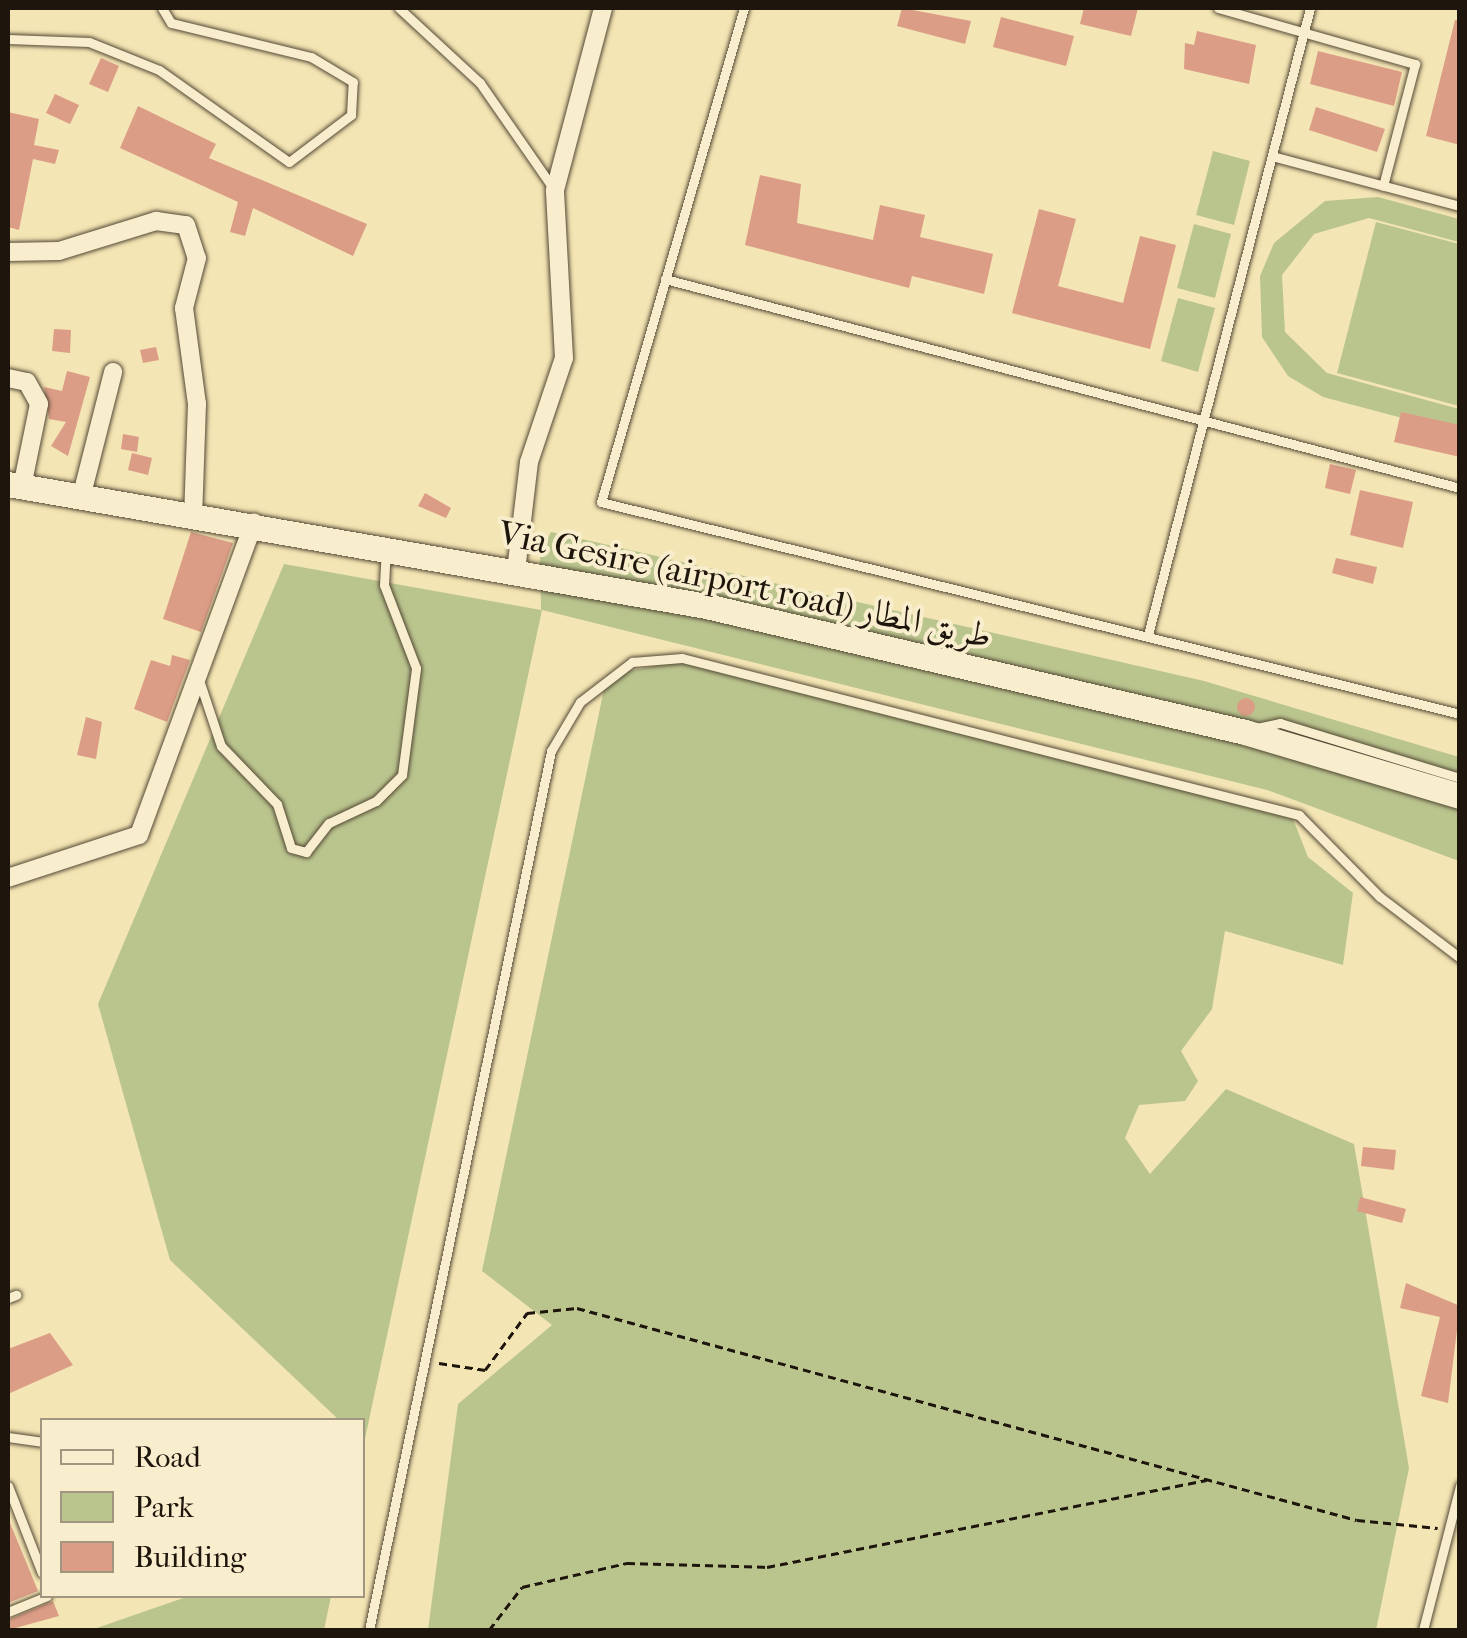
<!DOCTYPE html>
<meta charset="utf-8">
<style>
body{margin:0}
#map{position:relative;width:1467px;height:1638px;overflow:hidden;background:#f4e5b4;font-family:"IM FELL French Canon",Amiri,serif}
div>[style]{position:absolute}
.green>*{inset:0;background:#bac58e}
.building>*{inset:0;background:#dc9d86}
.round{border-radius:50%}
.path>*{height:2.5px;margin-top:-1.25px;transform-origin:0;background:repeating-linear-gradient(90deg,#1e150c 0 8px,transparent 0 13px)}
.roads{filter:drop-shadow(0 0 2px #544936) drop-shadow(0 0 2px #544936)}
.lane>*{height:9px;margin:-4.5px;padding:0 4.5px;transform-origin:4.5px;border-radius:4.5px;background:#f8eece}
.street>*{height:18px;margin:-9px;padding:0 9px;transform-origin:9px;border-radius:9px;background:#f8eece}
.secondary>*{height:25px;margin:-12.5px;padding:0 12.5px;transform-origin:12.5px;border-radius:12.5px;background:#f8eece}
span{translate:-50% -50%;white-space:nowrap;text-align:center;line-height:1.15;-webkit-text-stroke:8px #f8eece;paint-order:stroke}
.street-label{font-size:35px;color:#1e150c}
.frame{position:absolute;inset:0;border:10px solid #1e150c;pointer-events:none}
.legend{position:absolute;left:40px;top:1418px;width:325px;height:180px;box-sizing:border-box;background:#f8eece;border:2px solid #a19780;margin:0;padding:12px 18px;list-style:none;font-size:30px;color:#1e150c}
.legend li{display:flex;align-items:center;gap:20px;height:50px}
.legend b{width:50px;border:2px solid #a19780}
</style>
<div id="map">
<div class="green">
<i style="clip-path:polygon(1213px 151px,1250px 161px,1234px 225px,1196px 215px)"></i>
<i style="clip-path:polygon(1378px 197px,1459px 219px,1459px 242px,1369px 218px,1314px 234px,1282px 275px,1285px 332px,1327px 373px,1459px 409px,1459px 433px,1323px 397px,1288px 376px,1262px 337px,1260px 276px,1274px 243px,1325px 201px)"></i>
<i style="clip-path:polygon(1376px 222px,1459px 244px,1459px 406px,1337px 373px)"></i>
<i style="clip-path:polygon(1194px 224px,1231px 234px,1215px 298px,1177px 288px)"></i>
<i style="clip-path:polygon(1178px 298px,1215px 308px,1198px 372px,1161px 361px)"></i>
<i style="clip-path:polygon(551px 532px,1204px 681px,1459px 757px,1459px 861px,1267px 790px,542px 610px,363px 1448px,362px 1420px,339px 1420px,170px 1260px,98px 1004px,284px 564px,541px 610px,540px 554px)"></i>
<i style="clip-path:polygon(693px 659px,1293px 819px,1308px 857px,1353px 893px,1343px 965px,1225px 931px,1212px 1009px,1181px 1051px,1198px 1081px,1185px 1101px,1139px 1105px,1125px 1138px,1150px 1174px,1226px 1089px,1354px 1144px,1409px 1468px,1376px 1630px,428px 1630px,458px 1404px,552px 1325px,482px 1271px,607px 675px)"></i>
<i style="clip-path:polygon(189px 1596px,331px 1596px,324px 1630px,91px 1630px)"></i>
</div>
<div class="building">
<i style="clip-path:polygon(902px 8px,971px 21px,965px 44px,897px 26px)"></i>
<i style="clip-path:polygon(1084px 8px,1138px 8px,1131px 36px,1080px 24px)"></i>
<i style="clip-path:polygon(1001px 17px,1074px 36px,1066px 66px,993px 47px)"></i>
<i style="clip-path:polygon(1455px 20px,1460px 20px,1460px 145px,1426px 136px)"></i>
<i style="clip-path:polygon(1197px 31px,1256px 45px,1249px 84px,1184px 69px,1185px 43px,1194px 45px)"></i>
<i style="clip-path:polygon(1318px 51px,1402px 72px,1394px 106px,1310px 84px)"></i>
<i style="clip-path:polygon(101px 58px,119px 66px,108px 92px,89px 84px)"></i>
<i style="clip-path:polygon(55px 94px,79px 105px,70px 124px,46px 113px)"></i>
<i style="clip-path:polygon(138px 106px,216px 144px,209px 158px,367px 224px,353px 256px,253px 208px,245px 236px,230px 232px,238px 202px,120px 148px)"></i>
<i style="clip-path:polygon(1316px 107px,1385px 129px,1377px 152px,1309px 130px)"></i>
<i style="clip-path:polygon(8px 112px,39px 119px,34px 145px,59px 150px,55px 164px,33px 159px,19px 230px,8px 227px)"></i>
<i style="clip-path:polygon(760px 175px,801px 184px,797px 223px,873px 240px,880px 205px,925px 215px,920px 237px,993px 254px,984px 294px,912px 276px,909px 288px,745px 245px)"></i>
<i style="clip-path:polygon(1039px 209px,1076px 219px,1058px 286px,1123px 303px,1140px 236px,1176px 245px,1150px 349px,1012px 313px)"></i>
<i style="clip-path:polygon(54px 329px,71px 330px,70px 353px,52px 351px)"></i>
<i style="clip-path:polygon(156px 347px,159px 360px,143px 363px,140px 350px)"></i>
<i style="clip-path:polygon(67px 371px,90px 377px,68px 456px,51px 446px,66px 422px,49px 419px,44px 387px,62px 391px)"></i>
<i style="clip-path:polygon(1401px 412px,1460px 425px,1460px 457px,1394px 442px)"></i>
<i style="clip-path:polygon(123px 434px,139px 437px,137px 452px,121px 449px)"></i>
<i style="clip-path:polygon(132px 453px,152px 458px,148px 475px,128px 470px)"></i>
<i style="clip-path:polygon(1330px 464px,1356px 470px,1350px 494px,1325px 488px)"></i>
<i style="clip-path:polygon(1360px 490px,1413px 502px,1403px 548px,1350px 535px)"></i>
<i style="clip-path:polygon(425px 493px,451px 508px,446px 518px,418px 506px)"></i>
<i style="clip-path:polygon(191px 532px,233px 543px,201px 632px,163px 619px)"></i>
<i style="clip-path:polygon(1336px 558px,1377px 567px,1373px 584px,1332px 573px)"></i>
<i style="clip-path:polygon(172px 655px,190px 660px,167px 722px,134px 709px,151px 660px,170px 666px)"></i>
<i class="round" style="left:1237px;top:698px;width:18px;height:18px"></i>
<i style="clip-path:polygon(86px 717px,102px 722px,96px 759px,77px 755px)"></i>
<i style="clip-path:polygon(1363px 1147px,1396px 1150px,1394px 1170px,1361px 1166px)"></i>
<i style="clip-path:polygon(1360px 1197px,1406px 1209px,1402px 1223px,1357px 1211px)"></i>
<i style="clip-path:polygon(1406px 1283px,1460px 1306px,1448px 1403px,1421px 1396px,1440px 1317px,1400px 1308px)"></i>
<i style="clip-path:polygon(50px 1333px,73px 1365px,8px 1394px,8px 1349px)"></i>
<i style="clip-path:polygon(8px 1518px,38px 1591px,8px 1603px)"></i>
<i style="clip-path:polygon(53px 1601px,59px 1616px,8px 1630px,8px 1620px)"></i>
</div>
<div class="path">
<i style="left:439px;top:1363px;width:47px;rotate:8.7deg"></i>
<i style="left:485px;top:1370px;width:71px;rotate:-53.6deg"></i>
<i style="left:527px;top:1313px;width:50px;rotate:-5.7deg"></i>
<i style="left:577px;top:1308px;width:808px;rotate:15.21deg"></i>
<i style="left:1357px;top:1520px;width:81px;rotate:5.6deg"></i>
<i style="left:489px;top:1630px;width:54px;rotate:-52.5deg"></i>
<i style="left:522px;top:1587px;width:108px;rotate:-12.9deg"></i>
<i style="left:627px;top:1563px;width:140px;rotate:1.6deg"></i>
<i style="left:767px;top:1567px;width:448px;rotate:-11.2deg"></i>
</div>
<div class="roads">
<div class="lane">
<i style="left:399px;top:8px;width:110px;rotate:42.8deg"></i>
<i style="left:480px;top:83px;width:128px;rotate:55.2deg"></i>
<i style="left:744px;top:8px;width:514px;rotate:106.14deg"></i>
<i style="left:601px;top:502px;width:885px;rotate:13.86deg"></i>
<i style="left:1218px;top:8px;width:205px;rotate:15.9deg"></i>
<i style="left:1415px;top:64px;width:126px;rotate:104.7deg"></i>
<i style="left:8px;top:39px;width:81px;rotate:2.1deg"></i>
<i style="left:89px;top:42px;width:75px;rotate:21.8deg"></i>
<i style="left:159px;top:70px;width:159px;rotate:35.3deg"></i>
<i style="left:289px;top:162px;width:78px;rotate:-37.2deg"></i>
<i style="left:351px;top:115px;width:33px;rotate:-87deg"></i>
<i style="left:353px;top:82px;width:49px;rotate:-149.2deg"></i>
<i style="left:311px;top:57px;width:144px;rotate:-166.3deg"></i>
<i style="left:171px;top:23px;width:17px;rotate:-121deg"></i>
<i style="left:1272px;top:156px;width:195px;rotate:14.9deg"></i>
<i style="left:665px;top:279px;width:822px;rotate:14.73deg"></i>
<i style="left:1149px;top:631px;width:643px;rotate:-75.51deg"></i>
<i style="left:199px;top:680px;width:70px;rotate:71.6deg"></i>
<i style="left:221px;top:746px;width:81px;rotate:46deg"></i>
<i style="left:277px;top:804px;width:46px;rotate:72.3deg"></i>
<i style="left:291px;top:848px;width:16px;rotate:15deg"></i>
<i style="left:306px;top:852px;width:37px;rotate:-52deg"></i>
<i style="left:329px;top:823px;width:52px;rotate:-25.1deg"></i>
<i style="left:376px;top:801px;width:37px;rotate:-45deg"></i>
<i style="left:402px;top:775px;width:108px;rotate:-82.5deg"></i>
<i style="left:416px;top:668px;width:89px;rotate:-111.1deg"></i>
<i style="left:384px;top:585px;width:34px;rotate:-87deg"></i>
<i style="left:1252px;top:729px;width:29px;rotate:-12deg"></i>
<i style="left:1280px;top:723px;width:188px;rotate:17deg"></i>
<i style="left:8px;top:1298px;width:9px;rotate:-21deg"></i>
<i style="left:8px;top:1437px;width:34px;rotate:8deg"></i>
<i style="left:8px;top:1486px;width:93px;rotate:68.7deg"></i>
<i style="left:8px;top:1612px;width:42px;rotate:-22.3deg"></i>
<i style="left:369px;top:1630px;width:898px;rotate:-78.3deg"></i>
<i style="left:551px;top:751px;width:57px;rotate:-59.4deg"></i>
<i style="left:580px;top:702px;width:66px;rotate:-37.6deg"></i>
<i style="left:632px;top:662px;width:50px;rotate:-4.6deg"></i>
<i style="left:682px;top:658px;width:637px;rotate:14.28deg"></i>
<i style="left:1299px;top:815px;width:115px;rotate:45.4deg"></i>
<i style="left:1380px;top:897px;width:101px;rotate:37.3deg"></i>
<i style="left:1423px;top:1630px;width:149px;rotate:-75.6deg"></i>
</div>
<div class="street">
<i style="left:8px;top:252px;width:51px;rotate:-1.1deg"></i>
<i style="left:59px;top:251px;width:102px;rotate:-17.2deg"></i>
<i style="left:156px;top:221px;width:30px;rotate:8deg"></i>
<i style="left:186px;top:225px;width:35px;rotate:72deg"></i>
<i style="left:197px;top:258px;width:52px;rotate:104.6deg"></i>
<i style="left:184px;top:308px;width:97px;rotate:82.3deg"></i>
<i style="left:197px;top:404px;width:112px;rotate:92deg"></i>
<i style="left:8px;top:378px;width:19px;rotate:12deg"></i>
<i style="left:27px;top:382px;width:25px;rotate:61deg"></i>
<i style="left:39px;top:404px;width:85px;rotate:101.6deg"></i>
<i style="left:82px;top:494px;width:126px;rotate:-75.7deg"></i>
<i style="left:516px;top:571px;width:110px;rotate:-83.2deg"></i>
<i style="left:529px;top:462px;width:110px;rotate:-71.4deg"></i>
<i style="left:564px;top:358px;width:168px;rotate:-93.1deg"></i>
<i style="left:555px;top:190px;width:188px;rotate:-75.2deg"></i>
<i style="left:8px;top:878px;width:138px;rotate:-18.2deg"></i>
<i style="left:139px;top:835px;width:333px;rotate:-69.8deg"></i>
</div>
<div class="secondary">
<i style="left:8px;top:484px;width:709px;rotate:9.91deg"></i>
<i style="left:706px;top:606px;width:554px;rotate:13.16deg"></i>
<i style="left:1245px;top:732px;width:224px;rotate:16.6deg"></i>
</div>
</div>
<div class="street-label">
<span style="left:745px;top:585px;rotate:12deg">Via Gesire (airport road) طريق المطار</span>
</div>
<div class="frame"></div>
<ul class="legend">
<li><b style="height:12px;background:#f8eece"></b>Road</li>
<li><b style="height:28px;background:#bac58e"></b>Park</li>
<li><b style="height:28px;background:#dc9d86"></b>Building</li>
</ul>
</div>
